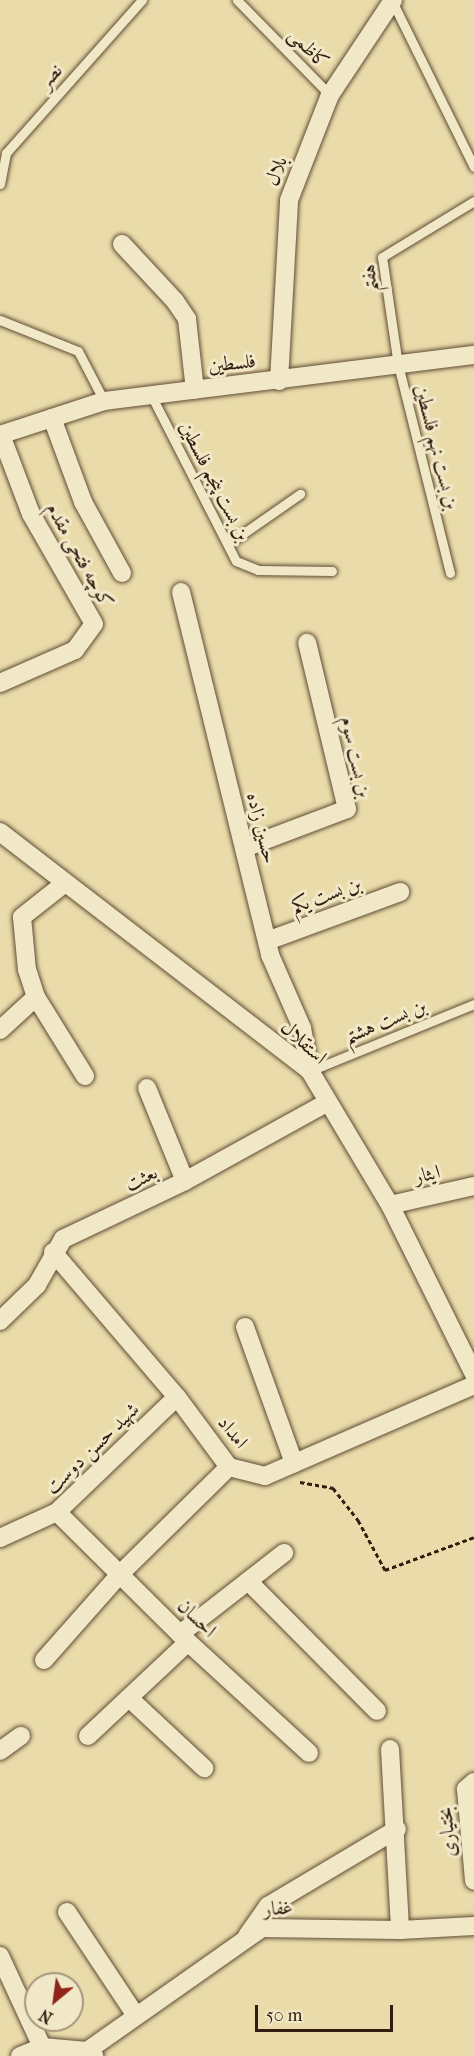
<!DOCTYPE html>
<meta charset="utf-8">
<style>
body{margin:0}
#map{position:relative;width:474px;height:2056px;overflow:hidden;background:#eadcaa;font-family:"IM FELL French Canon",Amiri,serif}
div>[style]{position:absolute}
.path>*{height:3px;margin-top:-1.5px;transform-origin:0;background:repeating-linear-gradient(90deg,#331c10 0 4.5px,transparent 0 7.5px)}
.roads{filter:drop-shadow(0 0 2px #614c36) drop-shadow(0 0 2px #614c36)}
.lane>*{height:9px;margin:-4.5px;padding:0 4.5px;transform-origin:4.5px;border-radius:4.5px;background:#f1e8c8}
.street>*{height:18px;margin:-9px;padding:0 9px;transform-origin:9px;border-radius:9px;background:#f1e8c8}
span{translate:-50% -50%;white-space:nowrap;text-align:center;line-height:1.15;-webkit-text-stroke:6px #f1e8c8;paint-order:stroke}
.street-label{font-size:20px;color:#331c10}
.north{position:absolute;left:24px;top:1972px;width:60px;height:60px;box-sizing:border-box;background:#f1e8c8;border:2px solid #a5967e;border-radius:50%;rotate:209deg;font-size:16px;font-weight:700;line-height:24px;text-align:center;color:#331c10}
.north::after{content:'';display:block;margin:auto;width:21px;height:27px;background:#8f2418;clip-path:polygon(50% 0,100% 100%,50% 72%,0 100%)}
.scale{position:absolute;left:255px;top:2005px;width:138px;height:27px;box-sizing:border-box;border:3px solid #331c10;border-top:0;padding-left:8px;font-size:18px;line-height:21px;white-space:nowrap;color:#331c10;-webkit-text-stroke:4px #f1e8c8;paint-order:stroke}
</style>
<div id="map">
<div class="path">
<i style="left:300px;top:1482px;width:34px;rotate:10deg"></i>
<i style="left:333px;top:1488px;width:41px;rotate:52deg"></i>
<i style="left:358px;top:1520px;width:57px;rotate:61.6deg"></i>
<i style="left:385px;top:1570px;width:95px;rotate:-20.3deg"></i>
</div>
<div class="roads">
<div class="lane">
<i style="left:237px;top:0;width:133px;rotate:45.6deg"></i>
<i style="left:392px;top:1px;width:185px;rotate:63.7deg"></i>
<i style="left:0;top:184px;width:32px;rotate:-79deg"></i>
<i style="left:6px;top:153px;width:205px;rotate:-48.4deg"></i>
<i style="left:0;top:320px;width:84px;rotate:21.7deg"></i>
<i style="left:78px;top:351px;width:56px;rotate:62.5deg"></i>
<i style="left:151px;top:395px;width:186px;rotate:62.9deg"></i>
<i style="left:236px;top:561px;width:24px;rotate:22deg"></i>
<i style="left:258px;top:570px;width:74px;rotate:0.8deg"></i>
<i style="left:228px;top:544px;width:88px;rotate:-34.8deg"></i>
<i style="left:450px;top:573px;width:214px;rotate:-104deg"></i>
<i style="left:398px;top:365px;width:109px;rotate:-98.4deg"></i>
<i style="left:382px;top:257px;width:108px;rotate:-31.3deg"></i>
<i style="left:310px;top:1071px;width:177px;rotate:-22.2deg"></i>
</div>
<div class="street">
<i style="left:122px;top:244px;width:78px;rotate:47.1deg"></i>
<i style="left:175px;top:301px;width:22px;rotate:56deg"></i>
<i style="left:187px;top:319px;width:71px;rotate:83.6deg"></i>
<i style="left:279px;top:381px;width:181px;rotate:-86.8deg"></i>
<i style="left:289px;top:200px;width:113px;rotate:-68.7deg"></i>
<i style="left:330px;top:95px;width:114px;rotate:-56.4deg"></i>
<i style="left:52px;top:418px;width:90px;rotate:69.7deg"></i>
<i style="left:83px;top:502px;width:81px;rotate:61.2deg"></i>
<i style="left:0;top:435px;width:109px;rotate:-18.1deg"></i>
<i style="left:104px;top:401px;width:373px;rotate:-7.1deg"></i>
<i style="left:181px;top:592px;width:374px;rotate:76.2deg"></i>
<i style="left:270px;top:955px;width:80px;rotate:66.3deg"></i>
<i style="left:302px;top:1028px;width:44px;rotate:79.5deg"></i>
<i style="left:0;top:683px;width:82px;rotate:-23.7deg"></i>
<i style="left:75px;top:650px;width:32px;rotate:-54deg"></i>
<i style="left:94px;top:624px;width:127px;rotate:-119.8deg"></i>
<i style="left:31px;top:514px;width:85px;rotate:-110.8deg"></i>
<i style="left:0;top:832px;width:391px;rotate:37.6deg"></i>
<i style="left:310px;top:1071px;width:156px;rotate:59.2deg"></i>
<i style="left:390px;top:1205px;width:189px;rotate:63.6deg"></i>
<i style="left:244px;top:848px;width:110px;rotate:-20.7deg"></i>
<i style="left:347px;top:809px;width:171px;rotate:-103.5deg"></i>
<i style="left:267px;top:941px;width:142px;rotate:-20.2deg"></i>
<i style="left:36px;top:997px;width:93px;rotate:58.2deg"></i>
<i style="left:0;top:1030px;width:49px;rotate:-42.5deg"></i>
<i style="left:36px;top:997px;width:28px;rotate:-108deg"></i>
<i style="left:27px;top:970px;width:53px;rotate:-95.4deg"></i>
<i style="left:22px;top:917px;width:55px;rotate:-38.3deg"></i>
<i style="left:147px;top:1088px;width:100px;rotate:67.8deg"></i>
<i style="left:390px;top:1205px;width:86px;rotate:-12.7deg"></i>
<i style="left:53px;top:1252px;width:191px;rotate:49.5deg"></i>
<i style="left:177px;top:1397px;width:87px;rotate:53.4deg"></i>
<i style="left:229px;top:1467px;width:37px;rotate:14deg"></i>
<i style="left:265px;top:1476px;width:228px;rotate:-23.5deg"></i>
<i style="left:0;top:1321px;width:52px;rotate:-44.2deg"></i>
<i style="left:37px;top:1285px;width:53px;rotate:-60.5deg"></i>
<i style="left:63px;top:1239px;width:135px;rotate:-25.4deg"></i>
<i style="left:185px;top:1181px;width:163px;rotate:-28.9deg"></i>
<i style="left:245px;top:1327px;width:145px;rotate:70.2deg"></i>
<i style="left:57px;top:1512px;width:185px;rotate:44.8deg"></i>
<i style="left:188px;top:1642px;width:164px;rotate:42.5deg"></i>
<i style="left:0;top:1538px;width:63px;rotate:-24.5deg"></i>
<i style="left:57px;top:1512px;width:166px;rotate:-43.8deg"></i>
<i style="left:248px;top:1581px;width:183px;rotate:45.2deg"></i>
<i style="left:180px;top:1634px;width:132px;rotate:-37.9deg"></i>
<i style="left:44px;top:1660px;width:115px;rotate:-48.5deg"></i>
<i style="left:120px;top:1574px;width:153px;rotate:-44.5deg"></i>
<i style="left:129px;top:1698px;width:103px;rotate:43deg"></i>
<i style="left:88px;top:1736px;width:137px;rotate:-43.2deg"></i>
<i style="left:390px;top:1749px;width:181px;rotate:86.8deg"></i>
<i style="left:0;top:1751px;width:26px;rotate:-36deg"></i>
<i style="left:474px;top:1782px;width:11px;rotate:139deg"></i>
<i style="left:466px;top:1789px;width:92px;rotate:85deg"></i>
<i style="left:67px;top:1912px;width:125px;rotate:56.4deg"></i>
<i style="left:247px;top:1936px;width:37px;rotate:-55deg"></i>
<i style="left:268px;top:1906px;width:150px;rotate:-30.8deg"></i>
<i style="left:0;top:1956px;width:100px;rotate:65.2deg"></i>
<i style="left:87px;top:2051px;width:214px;rotate:-35.1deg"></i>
<i style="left:262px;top:1928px;width:138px;rotate:0.8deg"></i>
<i style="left:400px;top:1930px;width:74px;rotate:-3.1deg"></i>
<i style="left:20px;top:2056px;width:24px;rotate:-22deg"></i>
<i style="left:42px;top:2047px;width:45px;rotate:5.1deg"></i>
<i style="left:87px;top:2051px;width:9px;rotate:36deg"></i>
</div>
</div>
<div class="street-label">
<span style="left:309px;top:48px;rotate:46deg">کاظمی</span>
<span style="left:50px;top:76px;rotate:-48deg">نصر</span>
<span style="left:276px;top:171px;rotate:-69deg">بلال</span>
<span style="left:369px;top:278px;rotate:-93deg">هفتم</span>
<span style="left:232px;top:363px;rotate:-6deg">فلسطین</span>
<span style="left:437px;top:447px;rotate:76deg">بن بست نهم فلسطین</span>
<span style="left:215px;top:481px;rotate:63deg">بن بست پنجم فلسطین</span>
<span style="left:80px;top:555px;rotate:61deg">کوچه فتحی مقدم</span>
<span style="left:356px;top:757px;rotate:78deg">بن بست سوم</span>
<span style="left:262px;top:828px;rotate:76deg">حسین زاده</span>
<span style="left:326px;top:895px;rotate:-20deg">بن بست یکم</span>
<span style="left:385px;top:1021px;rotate:-22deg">بن بست هشتم</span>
<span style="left:304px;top:1042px;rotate:42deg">استقلال</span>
<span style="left:427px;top:1174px;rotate:-13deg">ایثار</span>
<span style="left:141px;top:1178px;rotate:-26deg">بعثت</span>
<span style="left:233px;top:1432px;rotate:51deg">امداد</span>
<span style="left:92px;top:1448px;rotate:-44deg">شهید حسن دوست</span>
<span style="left:197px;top:1618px;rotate:44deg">احسان</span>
<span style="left:447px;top:1832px;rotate:-95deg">بختیاری</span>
<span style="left:278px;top:1908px;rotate:-4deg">غفار</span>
</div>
<div class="north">N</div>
<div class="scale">50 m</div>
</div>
